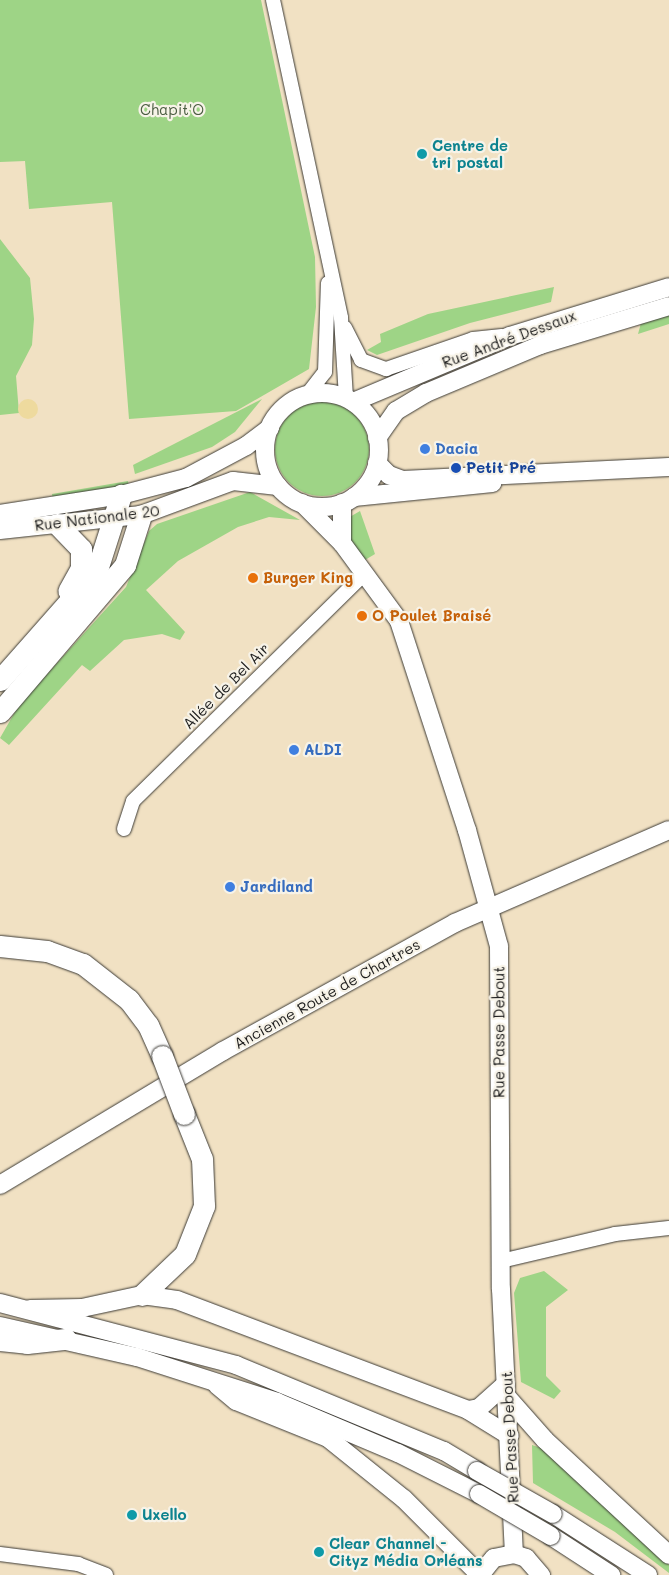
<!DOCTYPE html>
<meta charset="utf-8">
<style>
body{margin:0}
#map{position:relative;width:669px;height:1575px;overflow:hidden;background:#f1e1c3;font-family:Mali,sans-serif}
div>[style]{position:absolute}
.green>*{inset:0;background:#9ed486}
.round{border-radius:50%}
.sand>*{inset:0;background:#eeda9e}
.roads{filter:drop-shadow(0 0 1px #3c3a35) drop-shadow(0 0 1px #3c3a35)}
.minor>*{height:14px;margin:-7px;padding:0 7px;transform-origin:7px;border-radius:7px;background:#fff}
.major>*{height:18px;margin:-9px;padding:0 9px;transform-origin:9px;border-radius:9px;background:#fff}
.major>.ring{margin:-9px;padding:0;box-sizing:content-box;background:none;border:18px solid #fff;border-radius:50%}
.highway>*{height:21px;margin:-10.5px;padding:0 10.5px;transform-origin:10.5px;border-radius:10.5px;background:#fff}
.bridges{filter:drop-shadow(0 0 1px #3c3a35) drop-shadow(0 0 1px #3c3a35)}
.major-bridge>*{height:18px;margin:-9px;padding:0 9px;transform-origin:9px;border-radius:9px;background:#fff}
.highway-bridge>*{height:21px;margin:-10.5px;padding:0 10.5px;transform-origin:10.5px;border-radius:10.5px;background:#fff}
.dots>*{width:14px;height:14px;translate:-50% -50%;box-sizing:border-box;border:2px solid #f7f3e8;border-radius:50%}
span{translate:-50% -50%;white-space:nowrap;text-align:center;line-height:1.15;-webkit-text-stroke:4.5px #f7f3e8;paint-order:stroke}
.park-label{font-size:15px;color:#4a5c41}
.culture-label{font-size:15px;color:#0d838f;font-weight:700}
.left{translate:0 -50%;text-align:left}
.street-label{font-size:15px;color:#1c1c1c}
.shop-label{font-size:15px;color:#366cbe;font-weight:700}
.transit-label{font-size:15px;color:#164399;font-weight:700}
.food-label{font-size:15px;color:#c56008;font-weight:700}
</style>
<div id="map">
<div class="green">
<i style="clip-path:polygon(0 0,261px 0,315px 257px,316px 307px,309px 369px,236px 411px,129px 419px,112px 202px,29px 209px,25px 161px,0 162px)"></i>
<i style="clip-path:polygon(0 239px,30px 278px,34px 319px,32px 345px,16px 376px,19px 413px,0 415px)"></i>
<i style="clip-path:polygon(554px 287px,551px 302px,470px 323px,377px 355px,367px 350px,381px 342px,380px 334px,428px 314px)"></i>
<i style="clip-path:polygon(669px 315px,669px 324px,638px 334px,641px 323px)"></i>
<i style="clip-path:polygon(262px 399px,235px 432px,212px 447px,135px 474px,133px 465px)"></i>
<i class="round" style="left:275px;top:402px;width:94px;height:94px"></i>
<i style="clip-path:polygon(128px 481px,129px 486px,53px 501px,52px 494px)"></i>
<i style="clip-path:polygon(250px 492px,300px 520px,269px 517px,238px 527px,178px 561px,146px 590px,185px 632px,180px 640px,162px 634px,124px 640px,90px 671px,82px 665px,9px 745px,0 738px,19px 705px,126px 587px,149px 531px,157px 524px)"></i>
<i style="clip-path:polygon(360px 511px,375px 554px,365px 560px,349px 539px,348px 518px)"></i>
<i style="clip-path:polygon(544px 1271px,568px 1290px,546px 1307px,546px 1376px,561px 1391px,554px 1399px,521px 1382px,514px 1293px,520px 1278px)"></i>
<i style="clip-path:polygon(532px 1445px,541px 1448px,653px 1549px,669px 1565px,669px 1573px,615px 1532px,533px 1483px)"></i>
</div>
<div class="sand">
<i class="round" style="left:18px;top:399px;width:20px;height:20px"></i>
</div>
<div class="roads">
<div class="minor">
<i style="left:273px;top:0;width:325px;rotate:77.9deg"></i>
<i style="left:341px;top:318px;width:80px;rotate:86.4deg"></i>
<i style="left:345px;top:328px;width:36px;rotate:63deg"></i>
<i style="left:361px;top:360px;width:27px;rotate:20deg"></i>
<i style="left:386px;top:369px;width:92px;rotate:-19deg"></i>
<i style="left:473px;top:339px;width:29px;rotate:-6deg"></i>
<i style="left:306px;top:396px;width:31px;rotate:-52deg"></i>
<i style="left:325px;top:372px;width:89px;rotate:-88.1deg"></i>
<i style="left:124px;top:829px;width:29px;rotate:-72deg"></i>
<i style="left:133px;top:801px;width:324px;rotate:-44.5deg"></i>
<i style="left:501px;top:1261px;width:117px;rotate:-13.3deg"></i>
<i style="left:615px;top:1234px;width:54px;rotate:-6.3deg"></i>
<i style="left:0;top:1554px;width:79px;rotate:7.3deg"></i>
<i style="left:78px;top:1564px;width:30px;rotate:21deg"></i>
</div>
<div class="major">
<i class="ring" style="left:265px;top:393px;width:96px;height:96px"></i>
<i style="left:353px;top:402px;width:170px;rotate:-22.8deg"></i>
<i style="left:510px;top:336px;width:166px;rotate:-17.1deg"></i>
<i style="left:377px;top:438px;width:33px;rotate:-55deg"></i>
<i style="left:396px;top:411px;width:35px;rotate:-31deg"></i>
<i style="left:426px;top:393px;width:124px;rotate:-22.8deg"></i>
<i style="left:540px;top:345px;width:135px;rotate:-16.8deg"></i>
<i style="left:377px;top:463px;width:17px;rotate:45deg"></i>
<i style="left:389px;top:475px;width:15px;rotate:20deg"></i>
<i style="left:403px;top:480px;width:266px;rotate:-2.8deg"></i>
<i style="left:354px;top:497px;width:139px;rotate:-5.8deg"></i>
<i style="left:302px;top:503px;width:57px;rotate:45deg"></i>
<i style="left:342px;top:543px;width:97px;rotate:53.8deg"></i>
<i style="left:399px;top:621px;width:220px;rotate:72deg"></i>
<i style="left:467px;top:830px;width:120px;rotate:74.6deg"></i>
<i style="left:499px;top:946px;width:343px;rotate:89.7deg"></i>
<i style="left:501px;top:1289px;width:265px;rotate:87.2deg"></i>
<i style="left:342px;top:503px;width:40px;rotate:90deg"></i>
<i style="left:0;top:514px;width:122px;rotate:-8.9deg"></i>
<i style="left:121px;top:495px;width:67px;rotate:-14.7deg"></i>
<i style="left:186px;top:478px;width:68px;rotate:-28.1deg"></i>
<i style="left:246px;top:446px;width:30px;rotate:-37deg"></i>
<i style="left:0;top:530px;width:142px;rotate:-6.1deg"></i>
<i style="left:141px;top:515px;width:98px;rotate:-20.3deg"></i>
<i style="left:233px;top:481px;width:45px;rotate:6.3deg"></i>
<i style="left:0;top:1185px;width:260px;rotate:-31deg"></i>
<i style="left:223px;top:1051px;width:265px;rotate:-28.9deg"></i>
<i style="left:455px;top:923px;width:233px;rotate:-23.5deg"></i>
<i style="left:0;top:1303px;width:244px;rotate:14.7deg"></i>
<i style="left:236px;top:1365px;width:225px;rotate:22.5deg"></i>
<i style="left:444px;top:1451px;width:39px;rotate:31deg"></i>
<i style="left:30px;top:1309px;width:52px;rotate:-1.1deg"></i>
<i style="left:82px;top:1308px;width:61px;rotate:-12.2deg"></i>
<i style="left:142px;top:1295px;width:35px;rotate:8deg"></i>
<i style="left:177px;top:1300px;width:311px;rotate:20.7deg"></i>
<i style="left:468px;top:1410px;width:11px;rotate:-10deg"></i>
<i style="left:479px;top:1408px;width:36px;rotate:-42deg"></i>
<i style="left:0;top:1326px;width:140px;rotate:12.8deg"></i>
<i style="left:137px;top:1357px;width:147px;rotate:17.8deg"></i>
<i style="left:277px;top:1402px;width:131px;rotate:22.9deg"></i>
<i style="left:398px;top:1453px;width:91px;rotate:26.8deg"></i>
<i style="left:217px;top:1385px;width:25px;rotate:40deg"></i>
<i style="left:236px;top:1401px;width:99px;rotate:21.9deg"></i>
<i style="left:328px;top:1438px;width:97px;rotate:38.8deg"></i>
<i style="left:404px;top:1499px;width:107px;rotate:45deg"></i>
<i style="left:507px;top:1397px;width:57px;rotate:48.5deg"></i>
<i style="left:545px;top:1440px;width:169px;rotate:42.8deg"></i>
<i style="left:468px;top:1410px;width:49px;rotate:31.8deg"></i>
<i style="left:553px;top:1514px;width:113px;rotate:32.7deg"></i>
<i style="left:551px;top:1536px;width:72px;rotate:33deg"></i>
<i style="left:480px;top:1575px;width:22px;rotate:-51deg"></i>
<i style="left:494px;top:1558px;width:20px;rotate:-11deg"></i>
<i style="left:514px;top:1554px;width:13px;rotate:18deg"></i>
<i style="left:526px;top:1558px;width:23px;rotate:49deg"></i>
</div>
<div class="highway">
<i style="left:57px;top:524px;width:35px;rotate:46deg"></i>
<i style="left:81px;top:549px;width:19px;rotate:90deg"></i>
<i style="left:81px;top:568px;width:26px;rotate:119deg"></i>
<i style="left:0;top:680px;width:147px;rotate:-48.6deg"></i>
<i style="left:97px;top:570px;width:79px;rotate:-72.3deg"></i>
<i style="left:0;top:712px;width:193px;rotate:-49.6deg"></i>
<i style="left:125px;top:565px;width:52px;rotate:-72.3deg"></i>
<i style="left:0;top:946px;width:47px;rotate:6.1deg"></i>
<i style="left:47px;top:951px;width:38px;rotate:20deg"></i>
<i style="left:83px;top:964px;width:58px;rotate:38deg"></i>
<i style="left:129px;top:1000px;width:31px;rotate:53deg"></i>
<i style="left:148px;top:1025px;width:34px;rotate:66deg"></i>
<i style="left:142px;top:1295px;width:59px;rotate:-43.6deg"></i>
<i style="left:185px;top:1254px;width:52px;rotate:-68.4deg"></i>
<i style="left:204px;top:1206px;width:47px;rotate:-92.4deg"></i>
<i style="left:202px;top:1159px;width:48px;rotate:-111.8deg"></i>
<i style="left:0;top:1340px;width:27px;rotate:6deg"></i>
<i style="left:27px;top:1343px;width:39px;rotate:-6deg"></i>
</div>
</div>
<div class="bridges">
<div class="major-bridge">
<i style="left:477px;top:1471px;width:87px;rotate:29.5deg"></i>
<i style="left:479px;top:1494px;width:83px;rotate:30.3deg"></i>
</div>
<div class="highway-bridge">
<i style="left:162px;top:1056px;width:62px;rotate:69.2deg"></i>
</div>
</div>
<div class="dots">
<i style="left:422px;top:154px;background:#0f9aa8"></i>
<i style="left:425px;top:449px;background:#3f7fe0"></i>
<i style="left:456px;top:468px;background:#1a4fb4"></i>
<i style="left:253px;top:578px;background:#e8710a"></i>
<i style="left:362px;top:616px;background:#e8710a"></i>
<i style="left:294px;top:750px;background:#3f7fe0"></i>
<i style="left:230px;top:887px;background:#3f7fe0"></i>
<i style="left:132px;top:1515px;background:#0f9aa8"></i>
<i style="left:319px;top:1552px;background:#0f9aa8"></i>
</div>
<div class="park-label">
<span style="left:172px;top:110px">Chapit'O</span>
</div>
<div class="culture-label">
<span class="left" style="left:432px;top:154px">Centre de<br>tri postal</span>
<span class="left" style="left:142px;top:1515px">Uxello</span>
<span class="left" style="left:329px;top:1552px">Clear Channel -<br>Cityz Média Orléans</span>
</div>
<div class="street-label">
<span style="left:509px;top:339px;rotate:-20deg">Rue André Dessaux</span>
<span style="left:97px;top:518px;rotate:-7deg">Rue Nationale 20</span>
<span style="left:226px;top:686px;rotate:-45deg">Allée de Bel Air</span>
<span style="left:327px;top:994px;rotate:-29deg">Ancienne Route de Chartres</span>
<span style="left:499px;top:1032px;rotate:-90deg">Rue Passe Debout</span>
<span style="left:510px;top:1437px;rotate:-93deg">Rue Passe Debout</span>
</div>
<div class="shop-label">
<span class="left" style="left:435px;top:449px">Dacia</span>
<span class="left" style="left:304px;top:750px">ALDI</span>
<span class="left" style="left:240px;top:887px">Jardiland</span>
</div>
<div class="transit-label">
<span class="left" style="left:466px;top:468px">Petit Pré</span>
</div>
<div class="food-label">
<span class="left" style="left:263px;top:578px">Burger King</span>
<span class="left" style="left:372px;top:616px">O Poulet Braisé</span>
</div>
</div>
